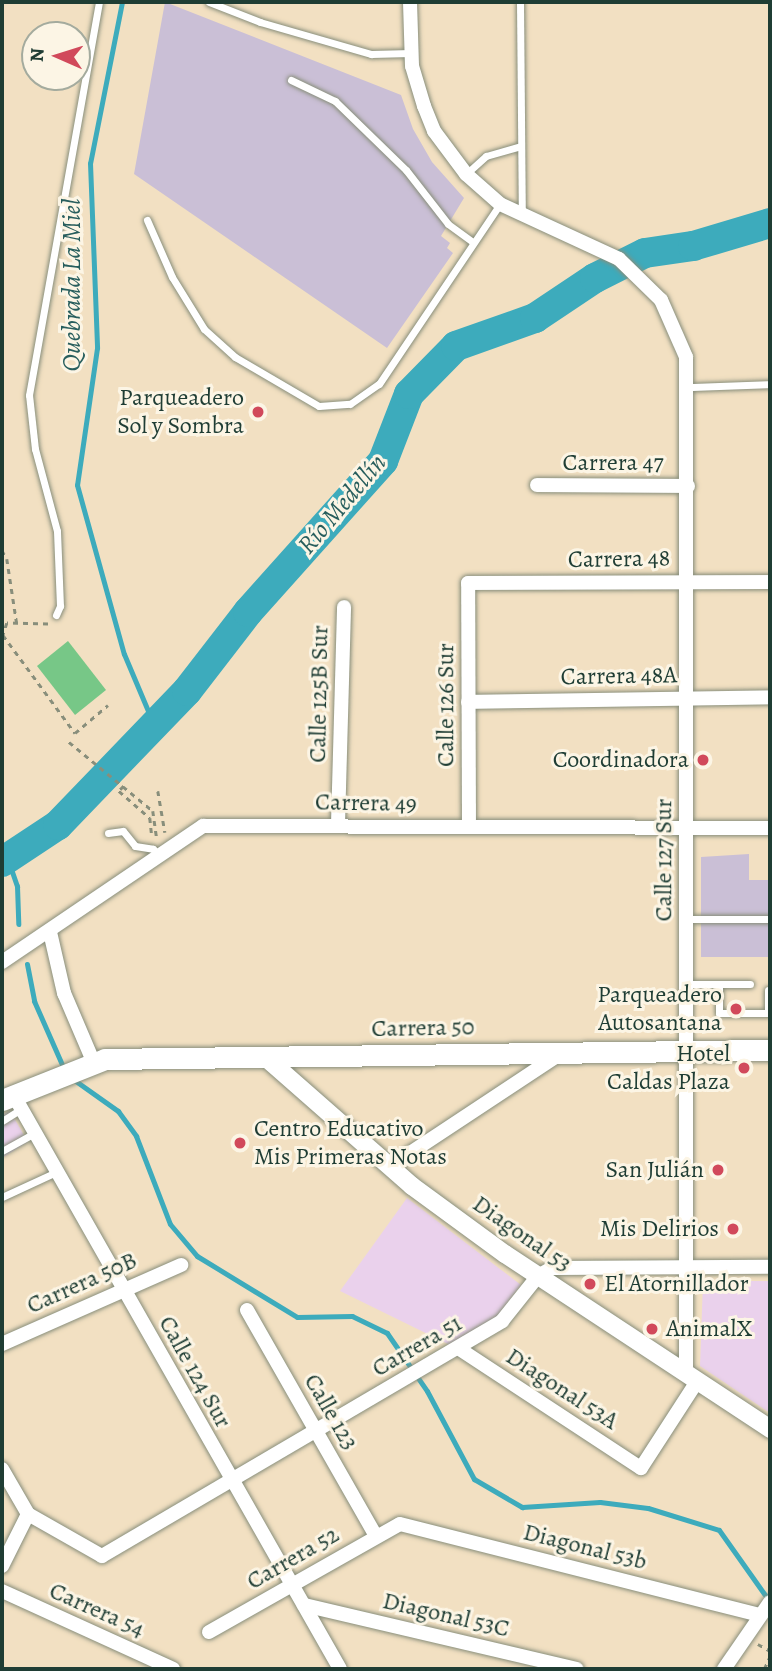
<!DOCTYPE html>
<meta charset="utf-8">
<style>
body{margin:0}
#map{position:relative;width:772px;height:1671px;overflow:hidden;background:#f2e0c2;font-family:Alegreya,serif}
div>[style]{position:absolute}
.built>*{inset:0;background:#ead1ec}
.industrial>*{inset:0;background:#cabfd6}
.green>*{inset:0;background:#77c787}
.stream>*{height:5px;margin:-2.5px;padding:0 2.5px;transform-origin:2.5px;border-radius:2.5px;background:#3dabbc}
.river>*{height:30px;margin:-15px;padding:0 15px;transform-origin:15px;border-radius:15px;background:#3dabbc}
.path>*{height:2.5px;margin-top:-1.25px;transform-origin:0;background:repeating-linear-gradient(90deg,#888e7b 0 5px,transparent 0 10px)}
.roads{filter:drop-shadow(0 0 2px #888e7b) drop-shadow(0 0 2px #888e7b)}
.service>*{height:7px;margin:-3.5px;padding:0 3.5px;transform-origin:3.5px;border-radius:3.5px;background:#fff}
.minor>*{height:14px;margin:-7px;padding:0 7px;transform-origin:7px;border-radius:7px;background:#fff}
.tertiary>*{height:18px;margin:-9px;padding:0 9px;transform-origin:9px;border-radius:9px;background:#fff}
.secondary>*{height:21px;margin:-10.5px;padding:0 10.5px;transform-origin:10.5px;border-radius:10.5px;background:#fff}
.dots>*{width:19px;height:19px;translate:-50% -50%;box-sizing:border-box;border:4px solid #fcf5e5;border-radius:50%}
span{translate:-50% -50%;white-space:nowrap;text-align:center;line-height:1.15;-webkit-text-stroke:6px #fcf5e5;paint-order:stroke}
.poi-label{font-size:24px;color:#1f3d34}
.right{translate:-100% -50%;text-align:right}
.left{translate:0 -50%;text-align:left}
.street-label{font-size:24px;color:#1f3d34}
.water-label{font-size:26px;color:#285e5d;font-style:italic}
.frame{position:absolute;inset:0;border:4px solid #1f3d34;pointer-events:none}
.north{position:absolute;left:21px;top:21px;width:70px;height:70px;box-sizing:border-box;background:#fcf5e5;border:2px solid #a4ab9e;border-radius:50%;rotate:273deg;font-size:19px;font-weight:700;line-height:28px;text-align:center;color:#1f3d34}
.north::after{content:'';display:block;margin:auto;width:24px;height:32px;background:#d1495b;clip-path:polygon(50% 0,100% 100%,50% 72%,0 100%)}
</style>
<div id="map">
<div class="built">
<i style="clip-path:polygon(10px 1111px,28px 1142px,2px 1158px,2px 1115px)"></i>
<i style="clip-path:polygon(407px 1198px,521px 1285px,497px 1316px,450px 1345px,340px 1291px)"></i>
<i style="clip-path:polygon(703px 1281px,770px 1281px,770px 1413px,700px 1366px)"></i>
</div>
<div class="industrial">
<i style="clip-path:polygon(165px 2px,401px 95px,413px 129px,432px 162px,464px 198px,441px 236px,450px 243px,447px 248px,453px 253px,387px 348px,134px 174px)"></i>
<i style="clip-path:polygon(749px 854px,749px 880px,770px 880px,770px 957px,701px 957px,701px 857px)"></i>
</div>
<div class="green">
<i style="clip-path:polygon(68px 641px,106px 690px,75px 715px,37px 666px)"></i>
</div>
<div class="stream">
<i style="left:122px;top:2px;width:164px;rotate:101.2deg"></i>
<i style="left:90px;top:163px;width:185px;rotate:87.8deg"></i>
<i style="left:97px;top:348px;width:138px;rotate:98.3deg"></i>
<i style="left:77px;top:485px;width:175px;rotate:74.5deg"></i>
<i style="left:124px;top:654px;width:77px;rotate:67.1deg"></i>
<i style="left:8px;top:860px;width:28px;rotate:71deg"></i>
<i style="left:17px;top:886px;width:38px;rotate:88deg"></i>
<i style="left:27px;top:964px;width:38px;rotate:79deg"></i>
<i style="left:34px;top:1001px;width:74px;rotate:66.2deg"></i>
<i style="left:70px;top:1077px;width:59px;rotate:35.3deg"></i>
<i style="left:118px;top:1111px;width:31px;rotate:54deg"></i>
<i style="left:136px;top:1136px;width:94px;rotate:68.9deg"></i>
<i style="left:170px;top:1224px;width:42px;rotate:49.8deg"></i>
<i style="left:197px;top:1256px;width:117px;rotate:31.4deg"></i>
<i style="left:297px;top:1317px;width:55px;rotate:-1deg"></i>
<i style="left:352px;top:1316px;width:39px;rotate:26deg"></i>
<i style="left:387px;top:1333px;width:70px;rotate:55.4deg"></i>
<i style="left:427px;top:1391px;width:100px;rotate:61.9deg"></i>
<i style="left:474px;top:1479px;width:56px;rotate:30.3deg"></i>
<i style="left:522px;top:1507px;width:78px;rotate:-3.7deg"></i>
<i style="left:600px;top:1502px;width:48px;rotate:7.1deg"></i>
<i style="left:648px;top:1508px;width:74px;rotate:17.2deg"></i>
<i style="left:719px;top:1530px;width:88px;rotate:54.7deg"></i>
</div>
<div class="river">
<i style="left:2px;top:862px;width:67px;rotate:-33.5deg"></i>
<i style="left:58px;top:825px;width:186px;rotate:-46.1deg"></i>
<i style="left:187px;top:691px;width:100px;rotate:-52.3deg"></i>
<i style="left:248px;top:612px;width:203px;rotate:-48.2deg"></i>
<i style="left:383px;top:461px;width:72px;rotate:-68.8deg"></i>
<i style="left:409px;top:394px;width:67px;rotate:-45.6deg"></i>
<i style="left:456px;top:346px;width:84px;rotate:-19.5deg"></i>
<i style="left:535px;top:318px;width:72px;rotate:-33.7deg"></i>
<i style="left:595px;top:278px;width:56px;rotate:-26.6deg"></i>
<i style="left:645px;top:253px;width:49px;rotate:-8.3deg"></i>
<i style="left:693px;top:246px;width:80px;rotate:-16.6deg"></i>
</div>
<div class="path">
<i style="left:2px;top:550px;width:10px;rotate:61deg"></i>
<i style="left:7px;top:559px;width:66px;rotate:81.3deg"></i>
<i style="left:48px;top:624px;width:41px;rotate:-178.6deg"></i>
<i style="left:7px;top:623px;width:13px;rotate:108deg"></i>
<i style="left:3px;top:635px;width:122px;rotate:53.7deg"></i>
<i style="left:75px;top:733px;width:43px;rotate:-40.3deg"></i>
<i style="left:69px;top:742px;width:109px;rotate:39.4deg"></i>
<i style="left:153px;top:811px;width:28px;rotate:82deg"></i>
<i style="left:124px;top:786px;width:7px;rotate:135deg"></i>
<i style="left:119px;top:791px;width:41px;rotate:41.1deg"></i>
<i style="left:150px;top:818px;width:18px;rotate:84deg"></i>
<i style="left:158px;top:791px;width:42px;rotate:80.3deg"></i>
<i style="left:758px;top:1644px;width:14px;rotate:30deg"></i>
<i style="left:764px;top:1669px;width:14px;rotate:-65deg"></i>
</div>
<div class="roads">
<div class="service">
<i style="left:209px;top:2px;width:55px;rotate:21.4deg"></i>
<i style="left:260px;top:22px;width:116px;rotate:16.1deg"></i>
<i style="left:371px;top:54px;width:40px;rotate:-1.4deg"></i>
<i style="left:520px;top:2px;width:212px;rotate:89.5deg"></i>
<i style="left:291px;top:80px;width:49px;rotate:25.5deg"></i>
<i style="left:335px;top:101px;width:99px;rotate:44.2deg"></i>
<i style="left:406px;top:170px;width:68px;rotate:52.1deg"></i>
<i style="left:448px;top:224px;width:31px;rotate:36deg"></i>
<i style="left:466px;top:174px;width:27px;rotate:-42deg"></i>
<i style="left:486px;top:156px;width:36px;rotate:-16deg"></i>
<i style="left:147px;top:220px;width:62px;rotate:66.3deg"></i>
<i style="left:172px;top:277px;width:61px;rotate:58.4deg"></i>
<i style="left:204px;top:329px;width:42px;rotate:42.1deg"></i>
<i style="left:235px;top:357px;width:97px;rotate:30.3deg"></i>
<i style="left:319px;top:406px;width:31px;rotate:-4deg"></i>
<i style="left:350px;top:404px;width:35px;rotate:-35deg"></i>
<i style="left:379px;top:384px;width:217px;rotate:-56.1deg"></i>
<i style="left:689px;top:387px;width:81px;rotate:-2.1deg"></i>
<i style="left:56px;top:615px;width:10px;rotate:-66deg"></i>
<i style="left:60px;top:606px;width:75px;rotate:-92.3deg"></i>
<i style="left:57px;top:531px;width:85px;rotate:-105deg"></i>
<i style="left:35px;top:449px;width:54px;rotate:-96.3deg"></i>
<i style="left:29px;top:395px;width:399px;rotate:-79.9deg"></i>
<i style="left:108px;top:833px;width:15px;rotate:-8deg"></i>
<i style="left:123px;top:831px;width:19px;rotate:51deg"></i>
<i style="left:135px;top:846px;width:18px;rotate:9deg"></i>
<i style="left:153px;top:849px;width:8px;rotate:45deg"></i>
<i style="left:686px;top:919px;width:84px"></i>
<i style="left:686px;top:984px;width:64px"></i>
<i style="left:719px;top:984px;width:29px;rotate:90deg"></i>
<i style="left:719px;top:1013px;width:49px"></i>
<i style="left:768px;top:1013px;width:23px;rotate:-90deg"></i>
<i style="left:2px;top:1121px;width:22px;rotate:-32deg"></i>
<i style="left:2px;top:1151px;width:38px;rotate:-29deg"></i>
<i style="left:2px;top:1197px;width:60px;rotate:-24.8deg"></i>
</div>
<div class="minor">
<i style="left:410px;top:2px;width:64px;rotate:88.2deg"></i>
<i style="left:412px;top:66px;width:42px;rotate:73.3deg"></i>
<i style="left:424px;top:106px;width:27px;rotate:68deg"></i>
<i style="left:434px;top:131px;width:54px;rotate:53.3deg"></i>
<i style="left:466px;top:174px;width:45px;rotate:41.4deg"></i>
<i style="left:500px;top:204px;width:131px;rotate:24.8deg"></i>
<i style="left:619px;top:259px;width:59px;rotate:44.3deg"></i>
<i style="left:661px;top:300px;width:62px;rotate:66.3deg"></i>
<i style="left:686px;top:357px;width:1016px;rotate:90deg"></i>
<i style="left:537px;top:485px;width:151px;rotate:0.4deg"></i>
<i style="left:468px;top:702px;width:302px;rotate:-0.9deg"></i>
<i style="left:338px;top:824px;width:217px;rotate:-88.4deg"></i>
<i style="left:469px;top:827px;width:244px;rotate:-90.2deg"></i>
<i style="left:468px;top:583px;width:302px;rotate:-0.2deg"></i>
<i style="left:50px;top:932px;width:63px;rotate:77.1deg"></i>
<i style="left:64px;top:993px;width:74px;rotate:66.9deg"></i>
<i style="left:2px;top:962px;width:243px;rotate:-34.1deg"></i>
<i style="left:203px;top:826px;width:567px;rotate:0.2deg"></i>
<i style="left:13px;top:1094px;width:661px;rotate:60.37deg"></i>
<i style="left:392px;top:1165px;width:201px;rotate:-33.5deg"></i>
<i style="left:247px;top:1310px;width:260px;rotate:60.3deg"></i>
<i style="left:2px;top:1344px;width:196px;rotate:-23.8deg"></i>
<i style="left:458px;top:1348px;width:219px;rotate:33.3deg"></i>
<i style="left:641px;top:1468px;width:105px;rotate:-57.1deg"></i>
<i style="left:2px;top:1469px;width:52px;rotate:60deg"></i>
<i style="left:28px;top:1514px;width:85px;rotate:29.6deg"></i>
<i style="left:102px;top:1556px;width:464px;rotate:-30.4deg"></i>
<i style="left:502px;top:1321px;width:58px;rotate:-51.3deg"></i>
<i style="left:538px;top:1276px;width:16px;rotate:-30deg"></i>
<i style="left:552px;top:1268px;width:218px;rotate:-0.3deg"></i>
<i style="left:2px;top:1566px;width:58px;rotate:-63.4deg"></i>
<i style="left:2px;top:1591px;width:188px;rotate:24.5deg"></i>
<i style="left:304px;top:1605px;width:280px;rotate:13.2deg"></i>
<i style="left:209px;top:1632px;width:219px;rotate:-29.5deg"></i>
<i style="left:400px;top:1524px;width:371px;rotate:14.2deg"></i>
<i style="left:724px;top:1669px;width:81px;rotate:-55.5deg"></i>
</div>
<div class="tertiary">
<i style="left:264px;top:1056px;width:197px;rotate:41.3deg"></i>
<i style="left:412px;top:1186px;width:115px;rotate:36.2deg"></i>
<i style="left:505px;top:1254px;width:318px;rotate:33.4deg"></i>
</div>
<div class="secondary">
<i style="left:2px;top:1100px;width:111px;rotate:-21.7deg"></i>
<i style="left:105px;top:1059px;width:665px;rotate:-0.78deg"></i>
</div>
</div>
<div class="dots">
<i style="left:258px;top:412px;background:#d1495b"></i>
<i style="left:703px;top:760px;background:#d1495b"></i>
<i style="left:736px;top:1009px;background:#d1495b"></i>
<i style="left:744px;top:1068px;background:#d1495b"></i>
<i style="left:240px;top:1143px;background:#d1495b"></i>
<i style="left:718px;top:1170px;background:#d1495b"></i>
<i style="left:733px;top:1229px;background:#d1495b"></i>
<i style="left:590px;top:1284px;background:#d1495b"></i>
<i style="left:652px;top:1329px;background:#d1495b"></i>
</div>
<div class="poi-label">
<span class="right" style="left:244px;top:412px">Parqueadero<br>Sol y Sombra</span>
<span class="right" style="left:689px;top:760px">Coordinadora</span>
<span class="right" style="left:722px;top:1009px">Parqueadero<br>Autosantana</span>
<span class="right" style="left:730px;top:1068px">Hotel<br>Caldas Plaza</span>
<span class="left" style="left:254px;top:1143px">Centro Educativo<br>Mis Primeras Notas</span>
<span class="right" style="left:704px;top:1170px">San Julián</span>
<span class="right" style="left:719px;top:1229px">Mis Delirios</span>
<span class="left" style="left:604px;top:1284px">El Atornillador</span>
<span class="left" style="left:666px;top:1329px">AnimalX</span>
</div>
<div class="street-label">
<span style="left:613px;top:463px">Carrera 47</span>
<span style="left:619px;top:559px;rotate:-1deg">Carrera 48</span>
<span style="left:619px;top:676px;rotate:-1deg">Carrera 48A</span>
<span style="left:319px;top:694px;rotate:-89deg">Calle 125B Sur</span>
<span style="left:446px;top:705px;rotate:-90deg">Calle 126 Sur</span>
<span style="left:366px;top:803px;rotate:1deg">Carrera 49</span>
<span style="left:664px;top:860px;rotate:-90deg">Calle 127 Sur</span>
<span style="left:423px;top:1028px;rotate:-1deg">Carrera 50</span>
<span style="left:522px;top:1234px;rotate:35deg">Diagonal 53</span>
<span style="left:82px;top:1283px;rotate:-24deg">Carrera 50B</span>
<span style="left:417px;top:1346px;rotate:-30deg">Carrera 51</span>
<span style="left:195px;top:1372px;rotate:61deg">Calle 124 Sur</span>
<span style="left:562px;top:1389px;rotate:33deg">Diagonal 53A</span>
<span style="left:331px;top:1412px;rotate:60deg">Calle 123</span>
<span style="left:585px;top:1547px;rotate:14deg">Diagonal 53b</span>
<span style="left:293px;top:1558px;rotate:-30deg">Carrera 52</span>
<span style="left:97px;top:1610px;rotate:24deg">Carrera 54</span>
<span style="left:446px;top:1615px;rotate:13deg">Diagonal 53C</span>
</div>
<div class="water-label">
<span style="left:72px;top:285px;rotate:-90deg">Quebrada La Miel</span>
<span style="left:342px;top:504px;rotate:-50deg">Río Medellín</span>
</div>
<div class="frame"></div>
<div class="north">N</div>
</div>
